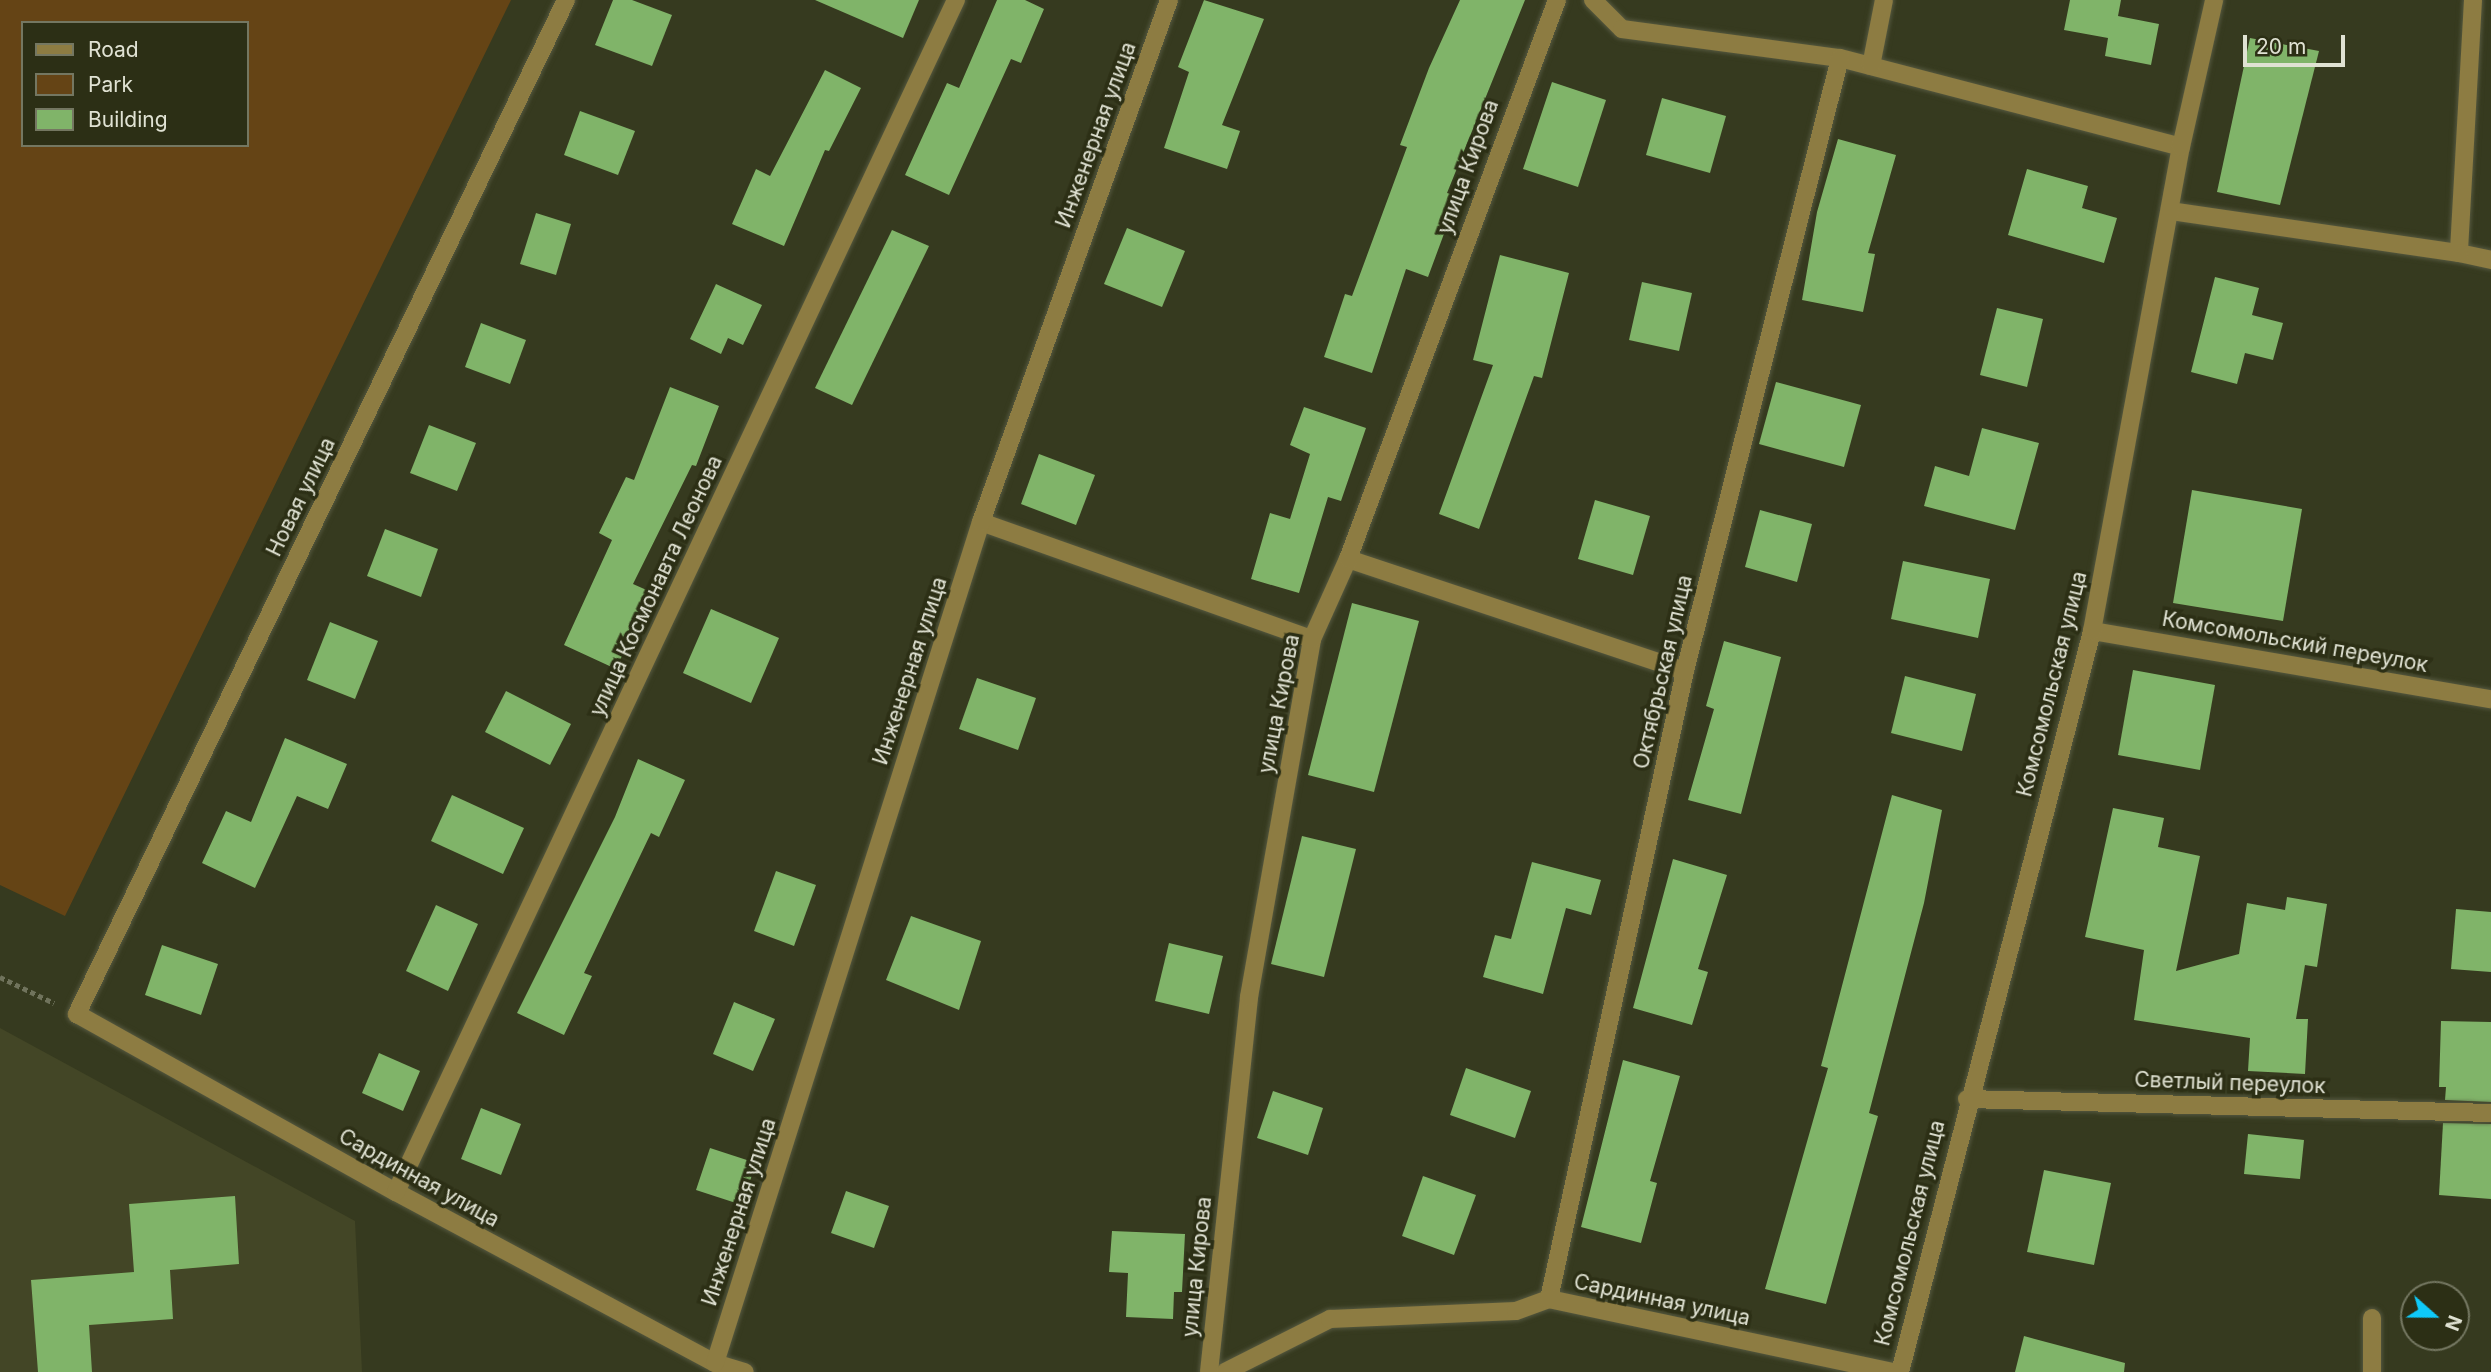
<!DOCTYPE html>
<meta charset="utf-8">
<style>
body{margin:0}
#map{position:relative;width:2491px;height:1372px;overflow:hidden;background:#363a1f;font-family:Inter,sans-serif}
div>[style]{position:absolute}
.built>*{inset:0;background:#434626}
.green>*{inset:0;background:#654415}
.building>*{inset:0;background:#80b469}
.path>*{height:4.5px;margin-top:-2.25px;transform-origin:0;background:repeating-linear-gradient(90deg,#70735c 0 5px,transparent 0 8.5px)}
.roads{filter:drop-shadow(0 0 2px #55583f) drop-shadow(0 0 2px #55583f)}
.minor>*{height:18px;margin:-9px;padding:0 9px;transform-origin:9px;border-radius:9px;background:#8d7c42}
span{translate:-50% -50%;white-space:nowrap;text-align:center;line-height:1.15;-webkit-text-stroke:7px #2c2f15;paint-order:stroke}
.street-label{font-size:21px;color:#e0e2d3}
.legend{position:absolute;left:21px;top:21px;width:228px;height:126px;box-sizing:border-box;background:#2c2f15;border:2px solid #747761;margin:0;padding:9px 12px;list-style:none;font-size:21px;color:#e0e2d3}
.legend li{display:flex;align-items:center;gap:14px;height:35px}
.legend b{width:35px;border:2px solid #747761}
.north{position:absolute;left:2400px;top:1281px;width:70px;height:70px;box-sizing:border-box;background:#2c2f15;border:2px solid #747761;border-radius:50%;rotate:111deg;font-size:19px;font-weight:700;line-height:28px;text-align:center;color:#e0e2d3}
.north::after{content:'';display:block;margin:auto;width:24px;height:32px;background:#0fcafa;clip-path:polygon(50% 0,100% 100%,50% 72%,0 100%)}
.scale{position:absolute;left:2243px;top:35px;width:102px;height:32px;box-sizing:border-box;border:4px solid #e0e2d3;border-top:0;padding-left:9px;font-size:21px;line-height:24px;white-space:nowrap;color:#e0e2d3;-webkit-text-stroke:5px #2c2f15;paint-order:stroke}
</style>
<div id="map">
<div class="built">
<i style="clip-path:polygon(0 1028px,355px 1221px,362px 1372px,0 1372px)"></i>
</div>
<div class="green">
<i style="clip-path:polygon(evenodd,0 0,511px 0,65px 916px,0 885px,0 0,23px 23px,247px 23px,247px 145px,23px 145px,23px 23px)"></i>
</div>
<div class="building">
<i style="clip-path:polygon(613px 0,632px 0,672px 15px,652px 66px,595px 45px)"></i>
<i style="clip-path:polygon(815px 0,919px 0,903px 38px)"></i>
<i style="clip-path:polygon(997px 0,1025px 0,1044px 9px,1021px 63px,1011px 59px,949px 195px,905px 175px,947px 83px,959px 88px)"></i>
<i style="clip-path:polygon(1204px 0,1264px 19px,1222px 125px,1240px 131px,1227px 169px,1164px 148px,1189px 72px,1178px 67px)"></i>
<i style="clip-path:polygon(1460px 0,1525px 0,1447px 193px,1458px 196px,1428px 277px,1406px 269px,1372px 373px,1324px 357px,1345px 294px,1352px 296px,1407px 147px,1400px 145px,1429px 68px)"></i>
<i style="clip-path:polygon(2070px 0,2121px 0,2118px 16px,2159px 24px,2151px 65px,2105px 56px,2108px 38px,2064px 30px)"></i>
<i style="clip-path:polygon(2250px 38px,2319px 51px,2280px 205px,2217px 192px)"></i>
<i style="clip-path:polygon(825px 70px,861px 88px,829px 151px,825px 150px,784px 246px,732px 224px,756px 169px,770px 176px)"></i>
<i style="clip-path:polygon(1552px 82px,1606px 100px,1578px 187px,1523px 169px)"></i>
<i style="clip-path:polygon(1662px 98px,1726px 116px,1710px 173px,1646px 155px)"></i>
<i style="clip-path:polygon(580px 111px,635px 131px,618px 175px,564px 155px)"></i>
<i style="clip-path:polygon(1838px 139px,1896px 155px,1868px 253px,1875px 254px,1863px 312px,1802px 300px,1817px 212px)"></i>
<i style="clip-path:polygon(2027px 169px,2088px 186px,2082px 208px,2117px 218px,2104px 263px,2008px 235px)"></i>
<i style="clip-path:polygon(536px 213px,571px 224px,556px 275px,520px 264px)"></i>
<i style="clip-path:polygon(1127px 228px,1185px 251px,1162px 307px,1104px 284px)"></i>
<i style="clip-path:polygon(892px 230px,929px 246px,852px 405px,815px 388px)"></i>
<i style="clip-path:polygon(1500px 255px,1569px 273px,1542px 378px,1534px 376px,1479px 529px,1439px 514px,1493px 365px,1473px 360px)"></i>
<i style="clip-path:polygon(2215px 277px,2259px 288px,2252px 315px,2283px 323px,2273px 360px,2245px 353px,2237px 384px,2191px 372px)"></i>
<i style="clip-path:polygon(1642px 282px,1692px 293px,1679px 351px,1629px 340px)"></i>
<i style="clip-path:polygon(716px 284px,762px 305px,743px 345px,728px 338px,721px 354px,690px 339px)"></i>
<i style="clip-path:polygon(1997px 308px,2043px 319px,2027px 387px,1980px 375px)"></i>
<i style="clip-path:polygon(481px 323px,526px 340px,510px 384px,465px 367px)"></i>
<i style="clip-path:polygon(1776px 382px,1861px 405px,1844px 467px,1759px 444px)"></i>
<i style="clip-path:polygon(670px 387px,719px 406px,696px 466px,692px 465px,633px 584px,651px 592px,616px 669px,564px 645px,612px 540px,599px 533px,626px 477px,634px 480px)"></i>
<i style="clip-path:polygon(1304px 407px,1366px 428px,1341px 501px,1328px 497px,1299px 593px,1251px 579px,1270px 513px,1290px 519px,1310px 454px,1290px 445px)"></i>
<i style="clip-path:polygon(429px 425px,476px 443px,457px 491px,410px 473px)"></i>
<i style="clip-path:polygon(1982px 428px,2039px 443px,2015px 530px,1924px 506px,1935px 466px,1969px 476px)"></i>
<i style="clip-path:polygon(1039px 454px,1095px 475px,1076px 525px,1021px 504px)"></i>
<i style="clip-path:polygon(2192px 490px,2302px 509px,2283px 621px,2173px 603px)"></i>
<i style="clip-path:polygon(1595px 500px,1650px 516px,1633px 575px,1578px 559px)"></i>
<i style="clip-path:polygon(1760px 510px,1812px 524px,1797px 582px,1745px 567px)"></i>
<i style="clip-path:polygon(385px 529px,438px 549px,421px 597px,367px 576px)"></i>
<i style="clip-path:polygon(1903px 561px,1990px 579px,1978px 638px,1891px 619px)"></i>
<i style="clip-path:polygon(1352px 603px,1419px 621px,1374px 792px,1308px 775px)"></i>
<i style="clip-path:polygon(711px 609px,779px 638px,751px 703px,683px 673px)"></i>
<i style="clip-path:polygon(330px 622px,378px 641px,355px 699px,307px 680px)"></i>
<i style="clip-path:polygon(1724px 641px,1781px 657px,1741px 814px,1688px 800px,1714px 709px,1706px 706px)"></i>
<i style="clip-path:polygon(2133px 670px,2215px 685px,2200px 770px,2118px 755px)"></i>
<i style="clip-path:polygon(1905px 676px,1976px 694px,1962px 751px,1891px 733px)"></i>
<i style="clip-path:polygon(977px 678px,1036px 698px,1018px 750px,959px 729px)"></i>
<i style="clip-path:polygon(506px 691px,571px 724px,550px 765px,485px 732px)"></i>
<i style="clip-path:polygon(285px 738px,347px 764px,328px 809px,297px 796px,255px 888px,202px 863px,226px 811px,251px 822px)"></i>
<i style="clip-path:polygon(638px 759px,685px 780px,659px 837px,651px 833px,584px 973px,592px 976px,564px 1035px,517px 1013px,615px 817px)"></i>
<i style="clip-path:polygon(452px 795px,524px 828px,503px 874px,431px 841px)"></i>
<i style="clip-path:polygon(1892px 795px,1942px 810px,1924px 903px,1869px 1113px,1878px 1116px,1826px 1304px,1765px 1289px,1828px 1068px,1821px 1066px)"></i>
<i style="clip-path:polygon(2113px 808px,2164px 818px,2158px 847px,2200px 856px,2176px 971px,2239px 954px,2247px 903px,2285px 910px,2287px 897px,2327px 904px,2317px 967px,2305px 965px,2296px 1019px,2308px 1019px,2305px 1074px,2248px 1071px,2250px 1038px,2134px 1020px,2144px 950px,2085px 937px)"></i>
<i style="clip-path:polygon(1302px 836px,1356px 849px,1324px 977px,1271px 964px)"></i>
<i style="clip-path:polygon(1673px 859px,1727px 875px,1698px 969px,1708px 972px,1692px 1025px,1633px 1008px)"></i>
<i style="clip-path:polygon(1532px 862px,1601px 880px,1591px 915px,1566px 908px,1543px 994px,1483px 977px,1495px 935px,1511px 939px)"></i>
<i style="clip-path:polygon(776px 871px,816px 885px,794px 946px,754px 931px)"></i>
<i style="clip-path:polygon(436px 905px,478px 924px,448px 991px,406px 971px)"></i>
<i style="clip-path:polygon(2456px 909px,2491px 912px,2491px 972px,2451px 969px)"></i>
<i style="clip-path:polygon(911px 916px,981px 941px,959px 1010px,886px 980px)"></i>
<i style="clip-path:polygon(1169px 943px,1223px 956px,1209px 1014px,1155px 1001px)"></i>
<i style="clip-path:polygon(162px 945px,218px 964px,201px 1015px,145px 995px)"></i>
<i style="clip-path:polygon(734px 1002px,775px 1019px,753px 1071px,713px 1054px)"></i>
<i style="clip-path:polygon(2441px 1021px,2491px 1022px,2491px 1102px,2445px 1100px,2446px 1087px,2439px 1087px)"></i>
<i style="clip-path:polygon(379px 1053px,420px 1071px,403px 1111px,362px 1093px)"></i>
<i style="clip-path:polygon(1623px 1060px,1680px 1076px,1650px 1181px,1657px 1183px,1641px 1243px,1581px 1227px)"></i>
<i style="clip-path:polygon(1466px 1068px,1531px 1091px,1515px 1138px,1450px 1115px)"></i>
<i style="clip-path:polygon(1273px 1091px,1323px 1108px,1308px 1155px,1257px 1138px)"></i>
<i style="clip-path:polygon(481px 1108px,521px 1124px,501px 1175px,461px 1159px)"></i>
<i style="clip-path:polygon(2443px 1123px,2491px 1124px,2491px 1199px,2439px 1195px)"></i>
<i style="clip-path:polygon(2248px 1134px,2304px 1140px,2300px 1179px,2244px 1174px)"></i>
<i style="clip-path:polygon(710px 1148px,756px 1163px,742px 1205px,696px 1190px)"></i>
<i style="clip-path:polygon(2044px 1170px,2111px 1183px,2094px 1265px,2027px 1252px)"></i>
<i style="clip-path:polygon(1423px 1176px,1476px 1195px,1454px 1255px,1402px 1236px)"></i>
<i style="clip-path:polygon(846px 1191px,889px 1206px,874px 1248px,831px 1233px)"></i>
<i style="clip-path:polygon(235px 1196px,239px 1264px,170px 1270px,173px 1319px,89px 1325px,92px 1372px,38px 1372px,31px 1280px,134px 1272px,129px 1204px)"></i>
<i style="clip-path:polygon(1112px 1231px,1185px 1234px,1182px 1292px,1174px 1292px,1173px 1319px,1126px 1317px,1128px 1273px,1109px 1272px)"></i>
<i style="clip-path:polygon(2024px 1336px,2125px 1363px,2124px 1372px,2015px 1372px)"></i>
</div>
<div class="path">
<i style="left:0;top:977px;width:60px;rotate:25.7deg"></i>
</div>
<div class="roads">
<div class="minor">
<i style="left:566px;top:0;width:1126px;rotate:115.75deg"></i>
<i style="left:77px;top:1014px;width:365px;rotate:29.2deg"></i>
<i style="left:396px;top:1192px;width:362px;rotate:28.2deg"></i>
<i style="left:715px;top:1363px;width:31px;rotate:17deg"></i>
<i style="left:1593px;top:0;width:41px;rotate:45deg"></i>
<i style="left:1622px;top:29px;width:220px;rotate:7.6deg"></i>
<i style="left:1840px;top:58px;width:352px;rotate:14.6deg"></i>
<i style="left:2473px;top:0;width:253px;rotate:93.2deg"></i>
<i style="left:2459px;top:253px;width:33px;rotate:12deg"></i>
<i style="left:1871px;top:66px;width:67px;rotate:-78.9deg"></i>
<i style="left:2170px;top:211px;width:292px;rotate:8.3deg"></i>
<i style="left:981px;top:522px;width:351px;rotate:19.5deg"></i>
<i style="left:1348px;top:559px;width:355px;rotate:18.4deg"></i>
<i style="left:2092px;top:631px;width:405px;rotate:9.7deg"></i>
<i style="left:1967px;top:1099px;width:524px;rotate:1.53deg"></i>
<i style="left:396px;top:1192px;width:1317px;rotate:-64.84deg"></i>
<i style="left:1549px;top:1299px;width:643px;rotate:-77.78deg"></i>
<i style="left:1685px;top:671px;width:632px;rotate:-75.81deg"></i>
<i style="left:2372px;top:1318px;width:54px;rotate:90deg"></i>
<i style="left:715px;top:1363px;width:882px;rotate:-72.45deg"></i>
<i style="left:981px;top:522px;width:555px;rotate:-70.19deg"></i>
<i style="left:1209px;top:1372px;width:377px;rotate:-83.9deg"></i>
<i style="left:1249px;top:997px;width:364px;rotate:-80deg"></i>
<i style="left:1312px;top:639px;width:88px;rotate:-65.8deg"></i>
<i style="left:1348px;top:559px;width:597px;rotate:-69.5deg"></i>
<i style="left:1225px;top:1372px;width:118px;rotate:-26.8deg"></i>
<i style="left:1330px;top:1319px;width:186px;rotate:-2.5deg"></i>
<i style="left:1516px;top:1311px;width:35px;rotate:-20deg"></i>
<i style="left:1549px;top:1299px;width:350px;rotate:12deg"></i>
<i style="left:1900px;top:1372px;width:765px;rotate:-75.47deg"></i>
<i style="left:2092px;top:631px;width:492px;rotate:-79.6deg"></i>
<i style="left:2181px;top:147px;width:151px;rotate:-77.3deg"></i>
</div>
</div>
<div class="street-label">
<span style="left:1096px;top:135px;rotate:-70deg">Инженерная улица</span>
<span style="left:1468px;top:167px;rotate:-70deg">улица Кирова</span>
<span style="left:301px;top:497px;rotate:-64deg">Новая улица</span>
<span style="left:656px;top:586px;rotate:-65deg">улица Космонавта Леонова</span>
<span style="left:2295px;top:642px;rotate:10deg">Комсомольский переулок</span>
<span style="left:910px;top:671px;rotate:-72deg">Инженерная улица</span>
<span style="left:1663px;top:672px;rotate:-77deg">Октябрьская улица</span>
<span style="left:2052px;top:684px;rotate:-76deg">Комсомольская улица</span>
<span style="left:1279px;top:704px;rotate:-79deg">улица Кирова</span>
<span style="left:2230px;top:1083px;rotate:2deg">Светлый переулок</span>
<span style="left:419px;top:1178px;rotate:29deg">Сардинная улица</span>
<span style="left:739px;top:1212px;rotate:-72deg">Инженерная улица</span>
<span style="left:1910px;top:1233px;rotate:-76deg">Комсомольская улица</span>
<span style="left:1197px;top:1267px;rotate:-84deg">улица Кирова</span>
<span style="left:1662px;top:1300px;rotate:12deg">Сардинная улица</span>
</div>
<ul class="legend">
<li><b style="height:9px;background:#8d7c42"></b>Road</li>
<li><b style="height:19px;background:#654415"></b>Park</li>
<li><b style="height:19px;background:#80b469"></b>Building</li>
</ul>
<div class="north">N</div>
<div class="scale">20 m</div>
</div>
